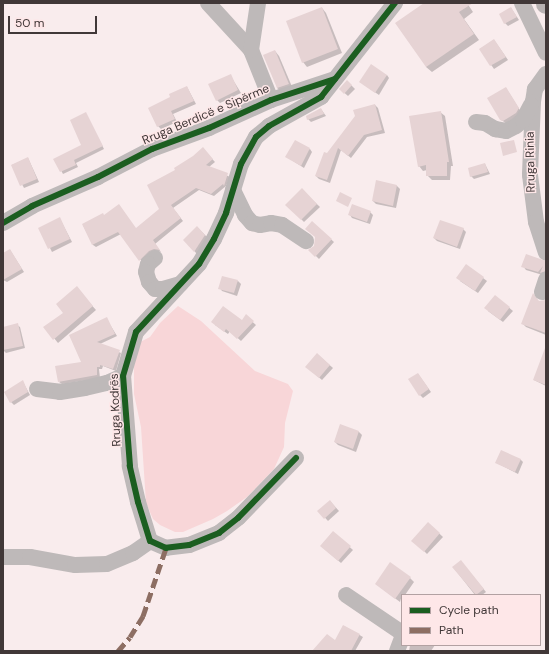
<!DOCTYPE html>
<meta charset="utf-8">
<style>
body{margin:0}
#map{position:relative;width:549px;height:654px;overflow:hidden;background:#f9eced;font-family:"DM Sans",sans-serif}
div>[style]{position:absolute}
.green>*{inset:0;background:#f8d6d8}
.shadow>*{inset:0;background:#0003}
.building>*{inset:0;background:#e6d3d4}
.minor>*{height:16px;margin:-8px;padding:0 8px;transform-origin:8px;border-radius:8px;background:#beb9b9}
.major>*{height:20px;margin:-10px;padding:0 10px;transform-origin:10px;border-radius:10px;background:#b8b2b2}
.quiet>*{height:5px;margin-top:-2.5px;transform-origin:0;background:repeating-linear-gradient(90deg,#8d6e63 0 10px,transparent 0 15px)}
.cycleway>*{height:6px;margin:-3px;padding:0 3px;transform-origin:3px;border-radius:3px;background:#1b5e20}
span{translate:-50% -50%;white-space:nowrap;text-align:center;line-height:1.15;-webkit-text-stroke:3px #fee7e8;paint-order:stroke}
.street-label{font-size:12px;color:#413838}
.frame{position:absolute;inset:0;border:4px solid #413838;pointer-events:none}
.legend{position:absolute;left:401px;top:594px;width:140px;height:52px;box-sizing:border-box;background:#fee7e8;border:1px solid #b2a1a2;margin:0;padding:5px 7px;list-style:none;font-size:12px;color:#413838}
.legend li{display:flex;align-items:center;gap:8px;height:20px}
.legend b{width:20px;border:1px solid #b2a1a2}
.scale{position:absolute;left:8px;top:16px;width:89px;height:18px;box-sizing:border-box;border:2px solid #413838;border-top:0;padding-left:5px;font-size:12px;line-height:14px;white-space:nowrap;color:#413838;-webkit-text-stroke:3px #fee7e8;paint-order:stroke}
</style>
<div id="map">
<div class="green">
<i style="clip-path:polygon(178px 306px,201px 321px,255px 371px,288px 384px,293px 391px,285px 423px,284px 447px,274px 469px,247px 497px,227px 511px,213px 519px,183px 532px,175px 532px,160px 525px,153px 519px,146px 503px,141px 427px,134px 394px,134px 360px,138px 343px,150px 337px,160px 323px)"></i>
</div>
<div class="shadow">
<i style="clip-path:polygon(425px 3px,467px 3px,473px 12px,464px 19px,479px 40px,432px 72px,426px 67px)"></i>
<i style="clip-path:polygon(322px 8px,326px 13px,342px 53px,307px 67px,303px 62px)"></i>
<i style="clip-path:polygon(511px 8px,519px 20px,508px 26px,505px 23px)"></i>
<i style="clip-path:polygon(494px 40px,508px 60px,494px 69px,480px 49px)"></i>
<i style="clip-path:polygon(275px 51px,279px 56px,293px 89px,282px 92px,277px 88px)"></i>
<i style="clip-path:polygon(230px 75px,241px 93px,220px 103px,217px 100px)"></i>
<i style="clip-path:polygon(387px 75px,389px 78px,379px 95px,363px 84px)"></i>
<i style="clip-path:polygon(347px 81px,355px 89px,348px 96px,340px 89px)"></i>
<i style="clip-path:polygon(187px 87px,196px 104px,173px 114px,177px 122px,161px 129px,158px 126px,171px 98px)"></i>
<i style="clip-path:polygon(506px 88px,521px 112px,518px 116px,506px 123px,501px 120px)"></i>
<i style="clip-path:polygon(375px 105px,378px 108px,385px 133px,367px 137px,351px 158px,341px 150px,330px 183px,319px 179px,316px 176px,327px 154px)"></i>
<i style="clip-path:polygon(321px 109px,326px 116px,311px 122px,308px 119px)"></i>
<i style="clip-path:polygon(440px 112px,445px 116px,453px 166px,451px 166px,450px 180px,432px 180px,427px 175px,427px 170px,423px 171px,419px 166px)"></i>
<i style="clip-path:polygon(86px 114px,104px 149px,76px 163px,78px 167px,63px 174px,55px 159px,83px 146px)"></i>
<i style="clip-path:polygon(203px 149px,215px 162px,209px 167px,230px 177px,226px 186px,214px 196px,199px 190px,173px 208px,183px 221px,155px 244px,161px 252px,157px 251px,143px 263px,121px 234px,96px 247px,93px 245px,83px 225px,105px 216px,136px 229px,161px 209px,177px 171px)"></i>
<i style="clip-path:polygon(310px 149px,312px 152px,304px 168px,287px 157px)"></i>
<i style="clip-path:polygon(28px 158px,39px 182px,24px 188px,12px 165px)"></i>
<i style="clip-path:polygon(485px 164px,490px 174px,474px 179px,471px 176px)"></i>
<i style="clip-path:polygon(377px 181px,397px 186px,400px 189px,396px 208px,376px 204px,373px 201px)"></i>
<i style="clip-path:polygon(302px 190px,320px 207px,304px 222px,287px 205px)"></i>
<i style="clip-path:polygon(370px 212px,373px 215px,370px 224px,352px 218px,350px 215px)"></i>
<i style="clip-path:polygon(60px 219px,72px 242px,52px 252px,40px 228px)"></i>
<i style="clip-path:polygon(312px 222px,334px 242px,319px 259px,310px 250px,315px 246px,316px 237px)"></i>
<i style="clip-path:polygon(197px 227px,208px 238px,197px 254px,184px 240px)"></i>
<i style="clip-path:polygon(463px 229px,466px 232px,460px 249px,437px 241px,434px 238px)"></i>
<i style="clip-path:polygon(10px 250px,24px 272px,7px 282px,3px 280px,3px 254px)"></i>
<i style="clip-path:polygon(466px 265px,487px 281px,478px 293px,460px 281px)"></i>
<i style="clip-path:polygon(546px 265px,546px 276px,526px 270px,523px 266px)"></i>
<i style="clip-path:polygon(238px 281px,241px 284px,237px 296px,222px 291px,220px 288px)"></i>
<i style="clip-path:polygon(80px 292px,96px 310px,58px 343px,45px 327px,64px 313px)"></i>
<i style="clip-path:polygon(495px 296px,513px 311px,503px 322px,488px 311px)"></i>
<i style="clip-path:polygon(546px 301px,546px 335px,526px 327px,523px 324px,539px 302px)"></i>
<i style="clip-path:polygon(246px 316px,256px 325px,241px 341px,230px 331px,228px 334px,215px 325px,242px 321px)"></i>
<i style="clip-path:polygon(106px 318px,117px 336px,100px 344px,121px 353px,116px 371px,103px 366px,102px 369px,99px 369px,100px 378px,62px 384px,59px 382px,83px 362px)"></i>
<i style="clip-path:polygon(17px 325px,20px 327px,25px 348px,6px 353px,3px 350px,3px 328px)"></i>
<i style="clip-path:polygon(317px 354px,333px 368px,322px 380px,309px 369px)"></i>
<i style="clip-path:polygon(546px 361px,546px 386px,534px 380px)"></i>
<i style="clip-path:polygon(418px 374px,431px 392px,423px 398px,420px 395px)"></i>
<i style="clip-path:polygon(23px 382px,30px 395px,14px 405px,11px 402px)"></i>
<i style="clip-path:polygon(341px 426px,359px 432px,362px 435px,356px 452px,338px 445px,335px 442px)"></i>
<i style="clip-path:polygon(520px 459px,523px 462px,518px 474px,497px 463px)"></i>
<i style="clip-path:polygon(330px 501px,339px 511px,328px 521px,319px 511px)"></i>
<i style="clip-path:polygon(428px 523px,443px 537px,427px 554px,416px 543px)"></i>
<i style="clip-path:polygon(333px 532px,353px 550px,341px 563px,321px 546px)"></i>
<i style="clip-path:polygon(463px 564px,486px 592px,482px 595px,475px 595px,453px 567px)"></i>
<i style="clip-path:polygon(410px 578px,414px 582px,405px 595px,402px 595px,400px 602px,376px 584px)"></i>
<i style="clip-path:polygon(344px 626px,363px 637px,355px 651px,314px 651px,336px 641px)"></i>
<i style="clip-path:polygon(410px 645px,435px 645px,431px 651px,409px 651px)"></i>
</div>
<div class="building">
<i style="clip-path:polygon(424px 3px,473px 3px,459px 12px,474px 34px,426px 67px,395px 23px)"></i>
<i style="clip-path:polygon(322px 7px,338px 49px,302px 63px,286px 21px)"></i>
<i style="clip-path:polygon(511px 7px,517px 17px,504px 24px,499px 14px)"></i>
<i style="clip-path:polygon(494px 39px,506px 57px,490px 66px,479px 49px)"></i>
<i style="clip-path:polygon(275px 50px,289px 84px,277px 88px,263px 55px)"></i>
<i style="clip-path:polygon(371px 64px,387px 75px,375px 93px,359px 82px)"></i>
<i style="clip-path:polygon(231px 74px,238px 90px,216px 101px,208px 84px)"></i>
<i style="clip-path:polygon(347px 80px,352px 85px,344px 94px,339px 89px)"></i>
<i style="clip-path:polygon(187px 86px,194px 101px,171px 111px,175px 119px,157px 127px,148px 108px,170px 97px,169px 94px)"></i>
<i style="clip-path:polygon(506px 87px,519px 108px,516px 113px,503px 121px,500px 120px,487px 98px)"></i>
<i style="clip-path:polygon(375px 104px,382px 130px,364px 135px,348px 156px,338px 148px,327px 180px,315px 176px,324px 152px,327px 153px,355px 116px,353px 110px)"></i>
<i style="clip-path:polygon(321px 108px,324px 114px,307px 120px,306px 116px)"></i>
<i style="clip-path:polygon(441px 111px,449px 162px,447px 162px,447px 176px,426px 176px,426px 165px,418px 167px,409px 116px)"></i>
<i style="clip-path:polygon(86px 112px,103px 146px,74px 160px,76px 165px,60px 172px,53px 159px,81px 145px,70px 120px)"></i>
<i style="clip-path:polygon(295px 140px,310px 148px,301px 166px,285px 157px)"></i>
<i style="clip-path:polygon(514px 140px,517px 152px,503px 156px,500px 143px)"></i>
<i style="clip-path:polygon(203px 147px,213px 159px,206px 165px,228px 173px,224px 186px,223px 184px,211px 194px,196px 188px,171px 205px,181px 218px,153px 240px,160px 250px,154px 249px,149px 251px,139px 261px,118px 232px,92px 245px,82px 224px,103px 213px,104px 215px,119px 204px,136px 228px,159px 209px,147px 185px,175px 170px,174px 168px,193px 156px)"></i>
<i style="clip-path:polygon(28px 157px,37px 179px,20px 186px,11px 165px)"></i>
<i style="clip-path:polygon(485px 163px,488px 172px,470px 177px,468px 168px)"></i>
<i style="clip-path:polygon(376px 180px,397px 185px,393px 206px,372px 201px)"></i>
<i style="clip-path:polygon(302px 188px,317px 204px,301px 220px,285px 205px)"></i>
<i style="clip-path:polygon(340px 192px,352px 198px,348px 207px,336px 201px)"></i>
<i style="clip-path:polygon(352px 204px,371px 211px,367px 222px,348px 215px)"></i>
<i style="clip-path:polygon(60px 217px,70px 239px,48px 249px,38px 228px)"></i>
<i style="clip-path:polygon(440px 220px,464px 228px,457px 247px,433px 238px)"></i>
<i style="clip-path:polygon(312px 221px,332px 239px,315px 257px,308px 250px,314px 246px,315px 237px,305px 229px)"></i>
<i style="clip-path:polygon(197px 226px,205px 235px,194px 252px,183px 240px)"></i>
<i style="clip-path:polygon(10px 249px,22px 269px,3px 280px,3px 253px)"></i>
<i style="clip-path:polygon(526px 254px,546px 261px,546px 271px,540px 273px,543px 266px,538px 272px,521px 267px)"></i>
<i style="clip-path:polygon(466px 264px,484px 277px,475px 291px,456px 278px)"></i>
<i style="clip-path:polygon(222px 276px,238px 280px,234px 293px,218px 289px)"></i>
<i style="clip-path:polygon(77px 286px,93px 306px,53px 340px,43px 327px,63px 313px,56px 304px)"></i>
<i style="clip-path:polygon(533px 293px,539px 301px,546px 300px,546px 333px,521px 324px)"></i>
<i style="clip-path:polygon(495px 295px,510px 307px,500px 320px,484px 308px)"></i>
<i style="clip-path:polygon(223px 306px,242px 320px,246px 314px,254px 321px,237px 339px,226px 329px,224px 332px,211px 322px)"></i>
<i style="clip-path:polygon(107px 317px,115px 334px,97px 342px,120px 350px,113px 369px,100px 365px,100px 367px,97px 367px,97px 375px,58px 382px,55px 366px,81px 362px,69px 335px)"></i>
<i style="clip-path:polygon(18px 323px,23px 346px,3px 350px,3px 327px)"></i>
<i style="clip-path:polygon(545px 348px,546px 348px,546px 385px,533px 380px)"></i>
<i style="clip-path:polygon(317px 353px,330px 365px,319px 378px,305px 367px)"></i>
<i style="clip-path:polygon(418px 373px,429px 389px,419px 396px,408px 379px)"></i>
<i style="clip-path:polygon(23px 380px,28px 392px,10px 403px,4px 392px)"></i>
<i style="clip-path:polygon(340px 424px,359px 431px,353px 449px,334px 442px)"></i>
<i style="clip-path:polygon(501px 450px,521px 459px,515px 472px,495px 463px)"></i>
<i style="clip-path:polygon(330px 500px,336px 508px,324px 519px,317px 511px)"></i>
<i style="clip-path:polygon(428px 522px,440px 533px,424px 552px,411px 541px)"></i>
<i style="clip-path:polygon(333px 531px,351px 546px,338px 561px,320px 546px)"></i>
<i style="clip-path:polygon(461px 560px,484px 589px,476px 595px,452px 567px)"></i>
<i style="clip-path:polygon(390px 562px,411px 577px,395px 599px,375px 584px)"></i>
<i style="clip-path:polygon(343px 625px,360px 634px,351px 651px,312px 651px,327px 634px,335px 640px)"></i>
</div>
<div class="minor">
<i style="left:208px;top:3px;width:64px;rotate:47.5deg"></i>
<i style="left:251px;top:50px;width:54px;rotate:68.2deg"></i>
<i style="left:522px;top:3px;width:55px;rotate:64.4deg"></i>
<i style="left:251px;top:50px;width:48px;rotate:-81.5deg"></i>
<i style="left:546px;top:74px;width:19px;rotate:126deg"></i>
<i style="left:535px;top:89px;width:13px;rotate:99deg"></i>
<i style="left:533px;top:102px;width:73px;rotate:92.4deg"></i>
<i style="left:530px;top:175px;width:47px;rotate:82.7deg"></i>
<i style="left:536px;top:222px;width:32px;rotate:72deg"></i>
<i style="left:476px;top:122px;width:9px;rotate:6deg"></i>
<i style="left:485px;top:123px;width:12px;rotate:31deg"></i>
<i style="left:495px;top:129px;width:11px;rotate:10deg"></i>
<i style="left:506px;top:131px;width:11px;rotate:-27deg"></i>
<i style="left:516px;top:126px;width:9px;rotate:-41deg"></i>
<i style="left:523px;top:120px;width:17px;rotate:-62deg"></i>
<i style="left:233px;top:190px;width:28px;rotate:64deg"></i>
<i style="left:245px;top:215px;width:11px;rotate:49deg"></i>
<i style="left:252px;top:223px;width:8px;rotate:14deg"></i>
<i style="left:260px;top:225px;width:11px;rotate:-10deg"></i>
<i style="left:271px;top:223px;width:11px;rotate:10deg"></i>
<i style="left:282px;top:225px;width:29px;rotate:34deg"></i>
<i style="left:3px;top:223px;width:34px;rotate:-30deg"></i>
<i style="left:32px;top:206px;width:72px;rotate:-23.7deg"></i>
<i style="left:98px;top:177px;width:61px;rotate:-27.4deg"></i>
<i style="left:152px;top:149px;width:61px;rotate:-20.2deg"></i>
<i style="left:209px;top:128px;width:68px;rotate:-24.3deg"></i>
<i style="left:271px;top:100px;width:67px;rotate:-18.2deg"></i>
<i style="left:155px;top:258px;width:9px;rotate:139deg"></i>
<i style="left:148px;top:264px;width:8px;rotate:104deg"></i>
<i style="left:146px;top:272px;width:10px;rotate:73deg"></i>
<i style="left:149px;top:282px;width:9px;rotate:49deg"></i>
<i style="left:155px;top:289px;width:8px"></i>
<i style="left:163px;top:289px;width:18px;rotate:-16deg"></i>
<i style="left:542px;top:292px;width:13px;rotate:-72deg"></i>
<i style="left:37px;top:389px;width:23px;rotate:7deg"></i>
<i style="left:60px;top:392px;width:25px;rotate:-9deg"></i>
<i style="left:85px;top:388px;width:23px;rotate:-13deg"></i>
<i style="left:107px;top:383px;width:17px;rotate:-24deg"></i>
<i style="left:296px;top:458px;width:83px;rotate:134deg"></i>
<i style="left:238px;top:518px;width:24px;rotate:142deg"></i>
<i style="left:219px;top:533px;width:32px;rotate:158deg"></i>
<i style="left:189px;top:545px;width:23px;rotate:173deg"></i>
<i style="left:166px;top:548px;width:17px;rotate:-156deg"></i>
<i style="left:150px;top:541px;width:41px;rotate:-107.1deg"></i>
<i style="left:138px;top:502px;width:37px;rotate:-103deg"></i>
<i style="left:130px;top:466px;width:90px;rotate:-94.4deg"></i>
<i style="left:123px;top:376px;width:46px;rotate:-73.5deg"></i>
<i style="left:136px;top:332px;width:93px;rotate:-47.2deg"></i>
<i style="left:199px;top:264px;width:29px;rotate:-59deg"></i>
<i style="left:214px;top:239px;width:29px;rotate:-65deg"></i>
<i style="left:226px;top:213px;width:51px;rotate:-73deg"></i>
<i style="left:241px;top:164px;width:31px;rotate:-61deg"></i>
<i style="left:256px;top:137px;width:17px;rotate:-40deg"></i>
<i style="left:269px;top:126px;width:60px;rotate:-29.1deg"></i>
<i style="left:321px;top:97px;width:120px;rotate:-51.8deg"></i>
<i style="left:3px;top:557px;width:27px"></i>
<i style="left:30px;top:557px;width:46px;rotate:10.1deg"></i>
<i style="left:75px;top:565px;width:32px;rotate:-2deg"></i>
<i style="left:107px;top:564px;width:28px;rotate:-23deg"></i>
<i style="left:133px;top:553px;width:21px;rotate:-35deg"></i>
<i style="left:346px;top:595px;width:68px;rotate:34.2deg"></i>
<i style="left:397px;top:651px;width:14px;rotate:-69deg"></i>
</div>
<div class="major">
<i style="left:546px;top:3px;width:1px;rotate:90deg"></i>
</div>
<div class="quiet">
<i style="left:118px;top:651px;width:18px;rotate:-49deg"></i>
<i style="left:130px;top:637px;width:25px;rotate:-58deg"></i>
<i style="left:143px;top:616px;width:72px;rotate:-71.3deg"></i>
</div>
<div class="cycleway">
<i style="left:3px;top:223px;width:34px;rotate:-30deg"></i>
<i style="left:32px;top:206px;width:72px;rotate:-23.7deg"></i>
<i style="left:98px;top:177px;width:61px;rotate:-27.4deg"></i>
<i style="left:152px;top:149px;width:61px;rotate:-20.2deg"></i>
<i style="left:209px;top:128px;width:68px;rotate:-24.3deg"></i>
<i style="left:271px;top:100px;width:67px;rotate:-18.2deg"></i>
<i style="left:296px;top:458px;width:83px;rotate:134deg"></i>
<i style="left:238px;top:518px;width:24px;rotate:142deg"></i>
<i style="left:219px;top:533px;width:32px;rotate:158deg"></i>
<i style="left:189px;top:545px;width:23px;rotate:173deg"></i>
<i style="left:166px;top:548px;width:17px;rotate:-156deg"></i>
<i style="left:150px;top:541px;width:41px;rotate:-107.1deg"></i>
<i style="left:138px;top:502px;width:37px;rotate:-103deg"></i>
<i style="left:130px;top:466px;width:90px;rotate:-94.4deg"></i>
<i style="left:123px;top:376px;width:46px;rotate:-73.5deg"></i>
<i style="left:136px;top:332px;width:93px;rotate:-47.2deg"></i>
<i style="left:199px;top:264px;width:29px;rotate:-59deg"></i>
<i style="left:214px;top:239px;width:29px;rotate:-65deg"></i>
<i style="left:226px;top:213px;width:51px;rotate:-73deg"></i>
<i style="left:241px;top:164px;width:31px;rotate:-61deg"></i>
<i style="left:256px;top:137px;width:17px;rotate:-40deg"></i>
<i style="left:269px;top:126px;width:60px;rotate:-29.1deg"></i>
<i style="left:321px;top:97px;width:120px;rotate:-51.8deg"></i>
</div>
<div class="street-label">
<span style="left:206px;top:115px;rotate:-23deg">Rruga Berdicë e Sipërme</span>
<span style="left:531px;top:162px;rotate:-91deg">Rruga Rinia</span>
<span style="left:116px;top:410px;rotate:-92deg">Rruga Kodrës</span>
</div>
<div class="frame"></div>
<ul class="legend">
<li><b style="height:5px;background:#1b5e20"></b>Cycle path</li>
<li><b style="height:5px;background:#8d6e63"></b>Path</li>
</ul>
<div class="scale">50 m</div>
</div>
